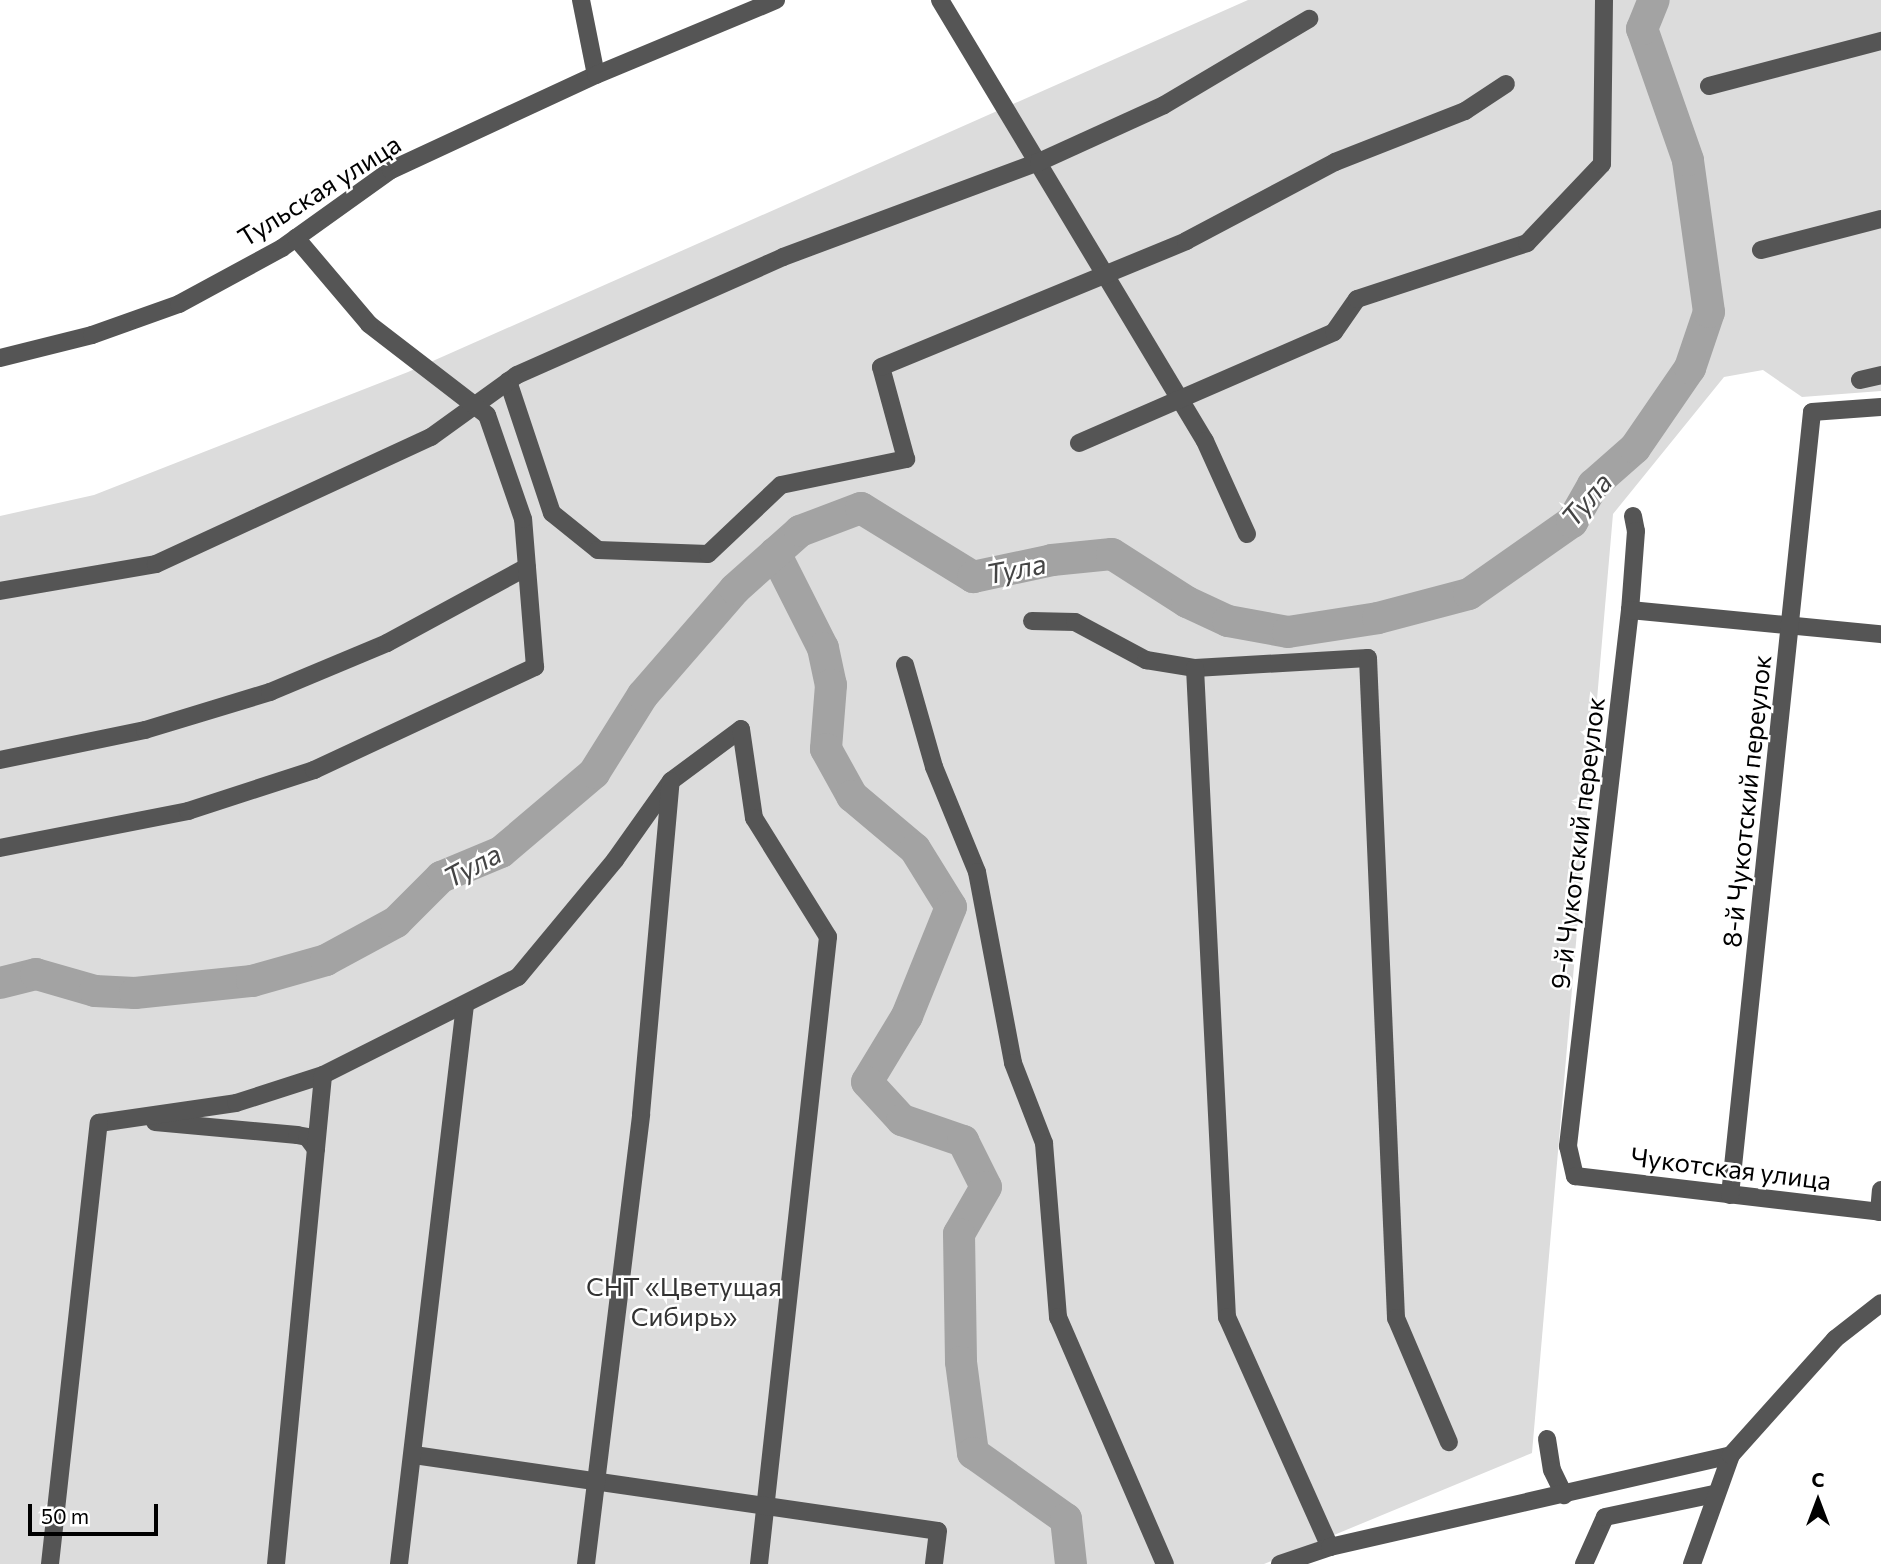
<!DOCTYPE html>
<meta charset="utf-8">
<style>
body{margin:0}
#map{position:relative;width:1881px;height:1564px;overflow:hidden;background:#fff;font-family:Commissioner,sans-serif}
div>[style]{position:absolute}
.green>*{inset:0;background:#dcdcdc}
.river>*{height:32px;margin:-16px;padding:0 16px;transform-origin:16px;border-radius:16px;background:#a3a3a3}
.minor>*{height:18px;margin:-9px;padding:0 9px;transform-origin:9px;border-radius:9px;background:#555}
span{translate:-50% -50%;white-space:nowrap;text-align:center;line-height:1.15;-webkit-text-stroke:5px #fff;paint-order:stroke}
.street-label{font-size:26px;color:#000}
.park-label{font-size:26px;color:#333}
.water-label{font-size:28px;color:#444;font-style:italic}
.north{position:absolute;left:1783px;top:1466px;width:70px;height:70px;-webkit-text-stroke:5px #fff;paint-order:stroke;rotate:0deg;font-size:19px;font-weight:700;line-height:28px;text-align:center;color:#000}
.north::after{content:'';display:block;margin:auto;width:24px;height:32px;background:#000;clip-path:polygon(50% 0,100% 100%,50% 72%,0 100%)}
.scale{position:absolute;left:28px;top:1504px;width:130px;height:32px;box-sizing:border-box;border:4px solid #000;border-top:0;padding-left:9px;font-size:21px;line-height:24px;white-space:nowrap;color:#000;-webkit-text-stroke:5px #fff;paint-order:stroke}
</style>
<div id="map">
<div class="green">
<i style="clip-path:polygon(1248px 0,1881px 0,1881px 391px,1802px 397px,1763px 370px,1724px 377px,1613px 514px,1532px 1453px,1264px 1564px,0 1564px,0 516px,94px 495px,408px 372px)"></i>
</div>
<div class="river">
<i style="left:775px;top:553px;width:106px;rotate:63.2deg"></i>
<i style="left:823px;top:648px;width:38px;rotate:78deg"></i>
<i style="left:831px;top:685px;width:64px;rotate:94.5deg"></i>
<i style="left:826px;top:749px;width:54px;rotate:61deg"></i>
<i style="left:852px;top:796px;width:82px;rotate:40.1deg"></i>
<i style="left:915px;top:849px;width:68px;rotate:58.2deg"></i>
<i style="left:951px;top:907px;width:118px;rotate:112deg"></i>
<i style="left:907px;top:1016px;width:77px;rotate:121.2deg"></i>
<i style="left:867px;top:1082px;width:52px;rotate:47.4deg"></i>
<i style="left:902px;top:1120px;width:65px;rotate:19deg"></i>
<i style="left:963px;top:1141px;width:51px;rotate:63.4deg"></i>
<i style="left:986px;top:1187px;width:54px;rotate:119.9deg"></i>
<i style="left:959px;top:1234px;width:128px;rotate:89.1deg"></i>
<i style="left:961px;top:1362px;width:92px;rotate:82.5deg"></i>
<i style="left:973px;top:1453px;width:114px;rotate:35.4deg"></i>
<i style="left:1066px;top:1519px;width:45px;rotate:83.7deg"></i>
<i style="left:0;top:983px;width:37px;rotate:-14deg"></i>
<i style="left:36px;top:974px;width:61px;rotate:16.1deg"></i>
<i style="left:95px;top:991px;width:40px;rotate:2.9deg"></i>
<i style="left:135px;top:993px;width:118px;rotate:-5.9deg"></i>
<i style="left:252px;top:981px;width:77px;rotate:-15.8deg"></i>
<i style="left:326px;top:960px;width:80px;rotate:-28.5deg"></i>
<i style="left:396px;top:922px;width:64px;rotate:-45deg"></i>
<i style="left:441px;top:877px;width:65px;rotate:-22.6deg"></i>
<i style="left:501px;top:852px;width:122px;rotate:-40.3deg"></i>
<i style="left:594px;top:773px;width:92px;rotate:-57.9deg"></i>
<i style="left:643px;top:695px;width:140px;rotate:-49deg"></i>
<i style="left:735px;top:589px;width:87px;rotate:-41.7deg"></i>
<i style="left:800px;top:531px;width:65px;rotate:-20.7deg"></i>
<i style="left:861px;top:508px;width:132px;rotate:31.6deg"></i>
<i style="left:973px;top:577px;width:81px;rotate:-12.1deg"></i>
<i style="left:1052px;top:560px;width:60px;rotate:-5.7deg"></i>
<i style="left:1112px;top:554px;width:89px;rotate:32.6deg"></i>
<i style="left:1187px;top:602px;width:45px;rotate:24.9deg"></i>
<i style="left:1228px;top:621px;width:61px;rotate:10.4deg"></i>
<i style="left:1288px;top:632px;width:91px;rotate:-8.8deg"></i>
<i style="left:1378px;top:618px;width:94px;rotate:-14.8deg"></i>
<i style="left:1469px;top:594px;width:126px;rotate:-35deg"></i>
<i style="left:1572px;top:522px;width:43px;rotate:-60.4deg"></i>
<i style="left:1593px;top:485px;width:56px;rotate:-41.4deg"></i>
<i style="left:1635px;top:448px;width:97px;rotate:-55.5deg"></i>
<i style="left:1690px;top:368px;width:59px;rotate:-71.3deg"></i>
<i style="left:1709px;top:312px;width:153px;rotate:-97.9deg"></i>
<i style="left:1688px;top:160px;width:139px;rotate:-109.3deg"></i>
<i style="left:1642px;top:29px;width:31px;rotate:-68deg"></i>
</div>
<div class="minor">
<i style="left:581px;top:0;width:76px;rotate:78.7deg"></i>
<i style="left:940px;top:0;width:514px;rotate:59deg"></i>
<i style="left:1205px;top:441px;width:102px;rotate:65.7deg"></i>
<i style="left:1709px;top:86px;width:178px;rotate:-14.7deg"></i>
<i style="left:1761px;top:250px;width:124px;rotate:-14.5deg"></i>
<i style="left:0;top:358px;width:95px;rotate:-14deg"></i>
<i style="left:92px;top:335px;width:92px;rotate:-19.6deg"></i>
<i style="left:179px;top:304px;width:117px;rotate:-28.5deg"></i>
<i style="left:282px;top:248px;width:134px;rotate:-35.6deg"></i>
<i style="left:391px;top:170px;width:226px;rotate:-24.9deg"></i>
<i style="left:596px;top:75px;width:195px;rotate:-22.6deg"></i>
<i style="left:1860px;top:380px;width:22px;rotate:-13deg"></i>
<i style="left:508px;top:381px;width:139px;rotate:71.6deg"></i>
<i style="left:552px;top:513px;width:59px;rotate:38.8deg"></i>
<i style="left:598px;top:550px;width:110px;rotate:2.1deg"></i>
<i style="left:708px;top:554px;width:100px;rotate:-43.4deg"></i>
<i style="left:781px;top:485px;width:128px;rotate:-11.7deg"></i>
<i style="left:906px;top:459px;width:95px;rotate:-105.2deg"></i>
<i style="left:881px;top:367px;width:330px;rotate:-22.4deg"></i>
<i style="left:1186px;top:241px;width:169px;rotate:-27.9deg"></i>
<i style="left:1335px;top:162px;width:140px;rotate:-21.4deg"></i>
<i style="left:1465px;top:111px;width:49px;rotate:-33.4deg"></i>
<i style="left:1079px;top:443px;width:278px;rotate:-23.5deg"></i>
<i style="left:1334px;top:332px;width:40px;rotate:-55.1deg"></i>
<i style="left:1357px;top:299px;width:179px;rotate:-18.2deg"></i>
<i style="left:1527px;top:243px;width:109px;rotate:-46.5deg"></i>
<i style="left:1602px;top:164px;width:164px;rotate:-89.3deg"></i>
<i style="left:1633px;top:516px;width:15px;rotate:79deg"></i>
<i style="left:1636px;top:531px;width:79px;rotate:94.3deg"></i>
<i style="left:1630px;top:610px;width:540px;rotate:96.6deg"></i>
<i style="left:1568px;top:1146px;width:31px;rotate:77deg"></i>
<i style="left:1575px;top:1176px;width:308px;rotate:6.7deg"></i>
<i style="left:0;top:591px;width:158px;rotate:-9.8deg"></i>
<i style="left:156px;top:564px;width:303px;rotate:-24.8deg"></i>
<i style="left:431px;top:437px;width:106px;rotate:-35.8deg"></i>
<i style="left:517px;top:375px;width:291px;rotate:-23.9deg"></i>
<i style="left:783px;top:257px;width:273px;rotate:-20.4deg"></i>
<i style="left:1039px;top:162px;width:137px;rotate:-24.5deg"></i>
<i style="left:1164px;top:105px;width:169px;rotate:-30.7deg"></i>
<i style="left:1630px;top:610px;width:252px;rotate:5.5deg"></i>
<i style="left:1032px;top:621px;width:43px;rotate:1.3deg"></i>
<i style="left:1075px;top:622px;width:81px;rotate:28.2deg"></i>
<i style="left:1146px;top:660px;width:50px;rotate:9.3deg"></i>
<i style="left:1195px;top:668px;width:173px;rotate:-3.3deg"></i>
<i style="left:1368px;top:658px;width:661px;rotate:87.57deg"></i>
<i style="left:1396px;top:1318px;width:135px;rotate:66.9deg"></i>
<i style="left:905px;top:665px;width:106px;rotate:74.1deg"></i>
<i style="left:934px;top:767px;width:113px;rotate:67.7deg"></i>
<i style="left:977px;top:872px;width:194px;rotate:79.3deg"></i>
<i style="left:1013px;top:1063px;width:86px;rotate:68.8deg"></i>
<i style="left:1044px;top:1143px;width:175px;rotate:85.4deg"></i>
<i style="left:1058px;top:1317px;width:269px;rotate:66.6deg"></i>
<i style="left:1195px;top:668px;width:650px;rotate:87.18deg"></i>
<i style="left:1227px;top:1317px;width:252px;rotate:65.9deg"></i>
<i style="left:0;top:760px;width:148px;rotate:-11.7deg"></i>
<i style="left:145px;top:730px;width:131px;rotate:-16.9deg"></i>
<i style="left:270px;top:692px;width:127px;rotate:-22.7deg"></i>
<i style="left:387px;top:643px;width:159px;rotate:-28.5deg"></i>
<i style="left:0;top:848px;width:192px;rotate:-11.1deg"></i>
<i style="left:188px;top:811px;width:133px;rotate:-18deg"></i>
<i style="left:314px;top:770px;width:244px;rotate:-25deg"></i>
<i style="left:535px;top:667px;width:148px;rotate:-94.6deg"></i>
<i style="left:523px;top:519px;width:110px;rotate:-109.1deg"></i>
<i style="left:487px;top:415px;width:149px;rotate:-142.4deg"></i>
<i style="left:369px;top:324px;width:113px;rotate:-130.3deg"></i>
<i style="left:155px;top:1122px;width:143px;rotate:5.2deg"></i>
<i style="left:297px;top:1135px;width:10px;rotate:11deg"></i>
<i style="left:307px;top:1137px;width:15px;rotate:53deg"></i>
<i style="left:99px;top:1123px;width:138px;rotate:-8.3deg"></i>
<i style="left:236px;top:1103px;width:91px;rotate:-17.8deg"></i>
<i style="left:323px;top:1075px;width:218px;rotate:-26.7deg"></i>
<i style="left:518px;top:977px;width:152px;rotate:-50.3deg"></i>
<i style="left:615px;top:860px;width:97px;rotate:-54.7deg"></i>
<i style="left:671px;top:781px;width:87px;rotate:-36.6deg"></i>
<i style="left:741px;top:729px;width:90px;rotate:81.7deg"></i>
<i style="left:754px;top:818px;width:140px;rotate:58.1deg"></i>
<i style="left:828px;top:937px;width:631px;rotate:96.28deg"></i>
<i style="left:1730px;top:1195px;width:787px;rotate:-84.02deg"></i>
<i style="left:1812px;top:412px;width:69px;rotate:-4.1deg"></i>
<i style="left:1879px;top:1212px;width:22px;rotate:-85deg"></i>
<i style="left:1547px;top:1439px;width:31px;rotate:81deg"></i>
<i style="left:1552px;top:1470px;width:28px;rotate:64deg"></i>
<i style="left:414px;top:1455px;width:529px;rotate:8.25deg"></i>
<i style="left:938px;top:1531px;width:33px;rotate:97deg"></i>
<i style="left:50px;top:1564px;width:444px;rotate:-83.7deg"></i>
<i style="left:276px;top:1564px;width:491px;rotate:-84.5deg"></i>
<i style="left:399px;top:1564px;width:563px;rotate:-83.27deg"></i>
<i style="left:586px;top:1564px;width:453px;rotate:-83deg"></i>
<i style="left:641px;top:1114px;width:334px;rotate:-84.9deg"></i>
<i style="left:1280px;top:1564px;width:53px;rotate:-18.8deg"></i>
<i style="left:1330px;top:1547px;width:411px;rotate:-12.9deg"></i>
<i style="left:1584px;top:1564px;width:51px;rotate:-65.9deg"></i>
<i style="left:1605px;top:1517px;width:111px;rotate:-11.9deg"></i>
<i style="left:1692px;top:1564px;width:116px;rotate:-70.3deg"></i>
<i style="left:1731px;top:1455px;width:156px;rotate:-48.1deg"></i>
<i style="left:1835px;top:1339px;width:58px;rotate:-38deg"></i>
</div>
<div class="street-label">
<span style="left:319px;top:190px;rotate:-32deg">Тульская улица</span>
<span style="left:1746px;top:801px;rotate:-84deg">8-й Чукотский переулок</span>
<span style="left:1577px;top:843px;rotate:-83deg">9-й Чукотский переулок</span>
<span style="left:1731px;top:1168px;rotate:7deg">Чукотская улица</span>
</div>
<div class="park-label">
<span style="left:684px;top:1301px">СНТ «Цветущая<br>Сибирь»</span>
</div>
<div class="water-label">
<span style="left:1586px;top:499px;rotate:-49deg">Тула</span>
<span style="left:1016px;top:568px;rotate:-11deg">Тула</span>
<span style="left:472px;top:865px;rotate:-28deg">Тула</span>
</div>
<div class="north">С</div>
<div class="scale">50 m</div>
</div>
